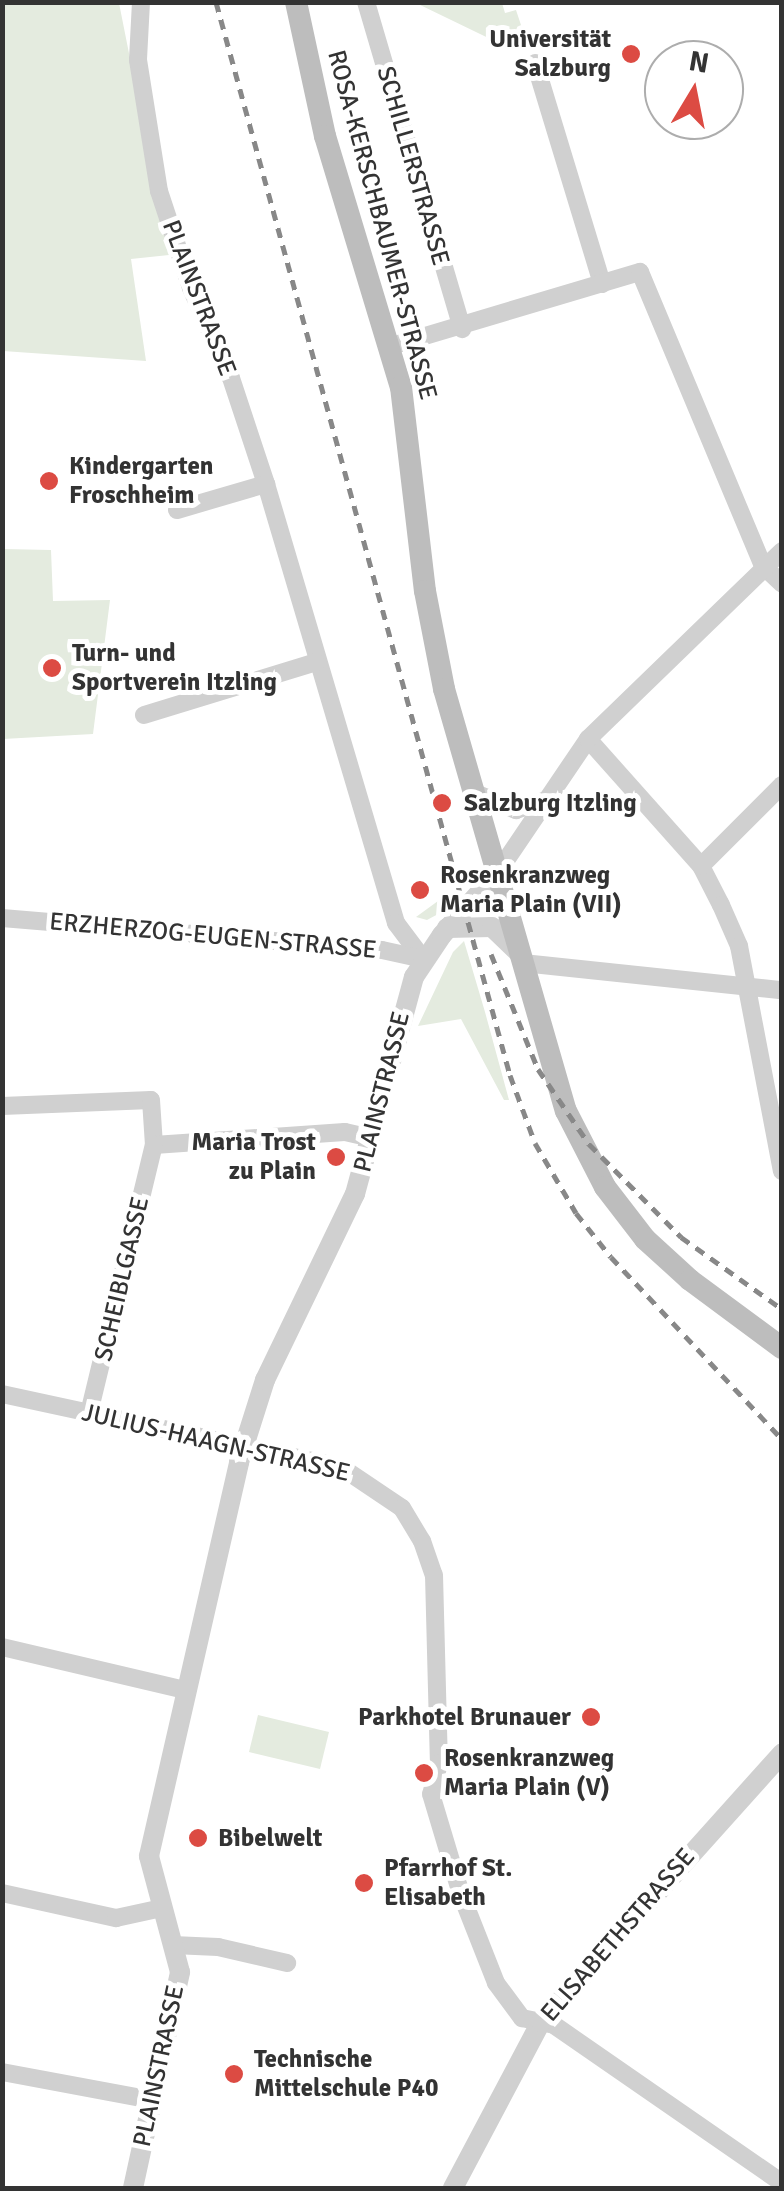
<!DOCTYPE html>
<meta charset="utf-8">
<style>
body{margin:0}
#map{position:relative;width:784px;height:2191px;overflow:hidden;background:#fff;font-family:Signika,sans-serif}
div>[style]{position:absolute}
.green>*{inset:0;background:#e4ebdf}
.minor>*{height:18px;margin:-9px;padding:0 9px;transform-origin:9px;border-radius:9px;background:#d0d0d0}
.tertiary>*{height:20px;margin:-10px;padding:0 10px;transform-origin:10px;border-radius:10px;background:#d0d0d0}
.secondary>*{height:22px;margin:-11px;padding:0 11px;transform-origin:11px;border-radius:11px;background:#bdbdbd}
.rail>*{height:5px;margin-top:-2.5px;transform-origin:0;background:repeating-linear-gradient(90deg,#888 0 10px,transparent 0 18px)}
.dots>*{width:28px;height:28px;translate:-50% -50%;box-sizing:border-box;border:5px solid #fff;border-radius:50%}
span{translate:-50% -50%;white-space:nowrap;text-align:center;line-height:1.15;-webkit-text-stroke:10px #fff;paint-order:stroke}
.poi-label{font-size:25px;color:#333;font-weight:700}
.right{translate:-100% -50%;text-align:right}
.left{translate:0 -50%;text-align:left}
.street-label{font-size:25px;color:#333}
.frame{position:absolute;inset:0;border:5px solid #333;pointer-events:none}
.north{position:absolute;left:644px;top:40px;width:100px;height:100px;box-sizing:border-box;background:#fff;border:2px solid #adadad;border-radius:50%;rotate:10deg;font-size:28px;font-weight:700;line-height:40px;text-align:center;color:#333}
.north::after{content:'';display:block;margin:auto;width:35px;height:45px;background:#dc4b43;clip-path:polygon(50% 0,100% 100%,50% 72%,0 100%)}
</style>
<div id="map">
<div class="green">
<i style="clip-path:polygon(3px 3px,119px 3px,169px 255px,131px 259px,146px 361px,3px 351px)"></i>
<i style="clip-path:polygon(416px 3px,502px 3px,505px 13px,516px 10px,527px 43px,509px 48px)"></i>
<i style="clip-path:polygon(3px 549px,51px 550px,53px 601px,110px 600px,93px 734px,3px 739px)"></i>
<i style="clip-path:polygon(449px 893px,453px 906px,427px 920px,416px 917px)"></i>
<i style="clip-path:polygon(464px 941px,485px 1012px,509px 1100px,504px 1100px,461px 1019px,418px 1026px,453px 952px)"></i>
<i style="clip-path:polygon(258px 1715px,329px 1732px,320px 1769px,249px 1752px)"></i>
</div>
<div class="minor">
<i style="left:141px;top:2px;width:58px;rotate:93deg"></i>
<i style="left:138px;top:60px;width:133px;rotate:80.9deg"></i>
<i style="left:159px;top:191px;width:102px;rotate:71.7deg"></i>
<i style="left:191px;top:288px;width:98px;rotate:66deg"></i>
<i style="left:231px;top:378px;width:112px;rotate:71.7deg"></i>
<i style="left:266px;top:484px;width:458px;rotate:73.5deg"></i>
<i style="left:396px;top:923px;width:45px;rotate:53.1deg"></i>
<i style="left:366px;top:2px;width:341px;rotate:73.6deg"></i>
<i style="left:535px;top:63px;width:231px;rotate:73.1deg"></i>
<i style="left:388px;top:347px;width:263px;rotate:-16.6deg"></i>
<i style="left:640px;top:272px;width:319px;rotate:67.3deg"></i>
<i style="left:763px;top:566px;width:26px;rotate:43deg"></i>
<i style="left:177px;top:510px;width:93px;rotate:-16.3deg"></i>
<i style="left:144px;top:715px;width:180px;rotate:-17.1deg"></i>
<i style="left:588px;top:739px;width:170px;rotate:48.3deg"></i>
<i style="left:701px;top:866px;width:44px;rotate:62.9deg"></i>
<i style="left:721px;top:905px;width:45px;rotate:66.3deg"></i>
<i style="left:739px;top:946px;width:229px;rotate:79.2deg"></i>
<i style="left:473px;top:792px;width:47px;rotate:22.7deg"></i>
<i style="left:516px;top:810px;width:32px;rotate:-18deg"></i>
<i style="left:701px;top:866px;width:115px;rotate:-45deg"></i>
<i style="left:498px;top:872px;width:161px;rotate:-55.9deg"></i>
<i style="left:588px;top:739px;width:270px;rotate:-44.1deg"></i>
<i style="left:2px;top:918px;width:381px;rotate:4.8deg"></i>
<i style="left:382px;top:950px;width:42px;rotate:12.4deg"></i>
<i style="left:523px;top:963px;width:260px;rotate:6deg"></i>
<i style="left:2px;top:1106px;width:149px;rotate:-2.3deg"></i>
<i style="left:151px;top:1100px;width:45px;rotate:86.2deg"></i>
<i style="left:154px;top:1145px;width:191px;rotate:-3.9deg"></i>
<i style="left:345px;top:1132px;width:27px;rotate:13deg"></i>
<i style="left:2px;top:1394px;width:347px;rotate:12.2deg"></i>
<i style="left:341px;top:1467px;width:73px;rotate:33.9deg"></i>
<i style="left:402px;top:1508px;width:39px;rotate:59deg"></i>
<i style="left:422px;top:1541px;width:36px;rotate:71deg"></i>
<i style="left:434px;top:1575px;width:188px;rotate:88.5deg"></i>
<i style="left:439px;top:1763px;width:32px;rotate:104deg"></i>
<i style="left:431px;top:1794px;width:104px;rotate:73.3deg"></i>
<i style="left:461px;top:1894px;width:96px;rotate:68.5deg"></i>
<i style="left:496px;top:1983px;width:44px;rotate:53.4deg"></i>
<i style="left:522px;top:2018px;width:33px;rotate:12deg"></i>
<i style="left:554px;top:2025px;width:277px;rotate:34.7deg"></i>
<i style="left:89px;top:1413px;width:276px;rotate:-76.4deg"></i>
<i style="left:2px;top:1647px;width:189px;rotate:13.2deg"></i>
<i style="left:2px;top:1893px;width:117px;rotate:12.4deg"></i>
<i style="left:116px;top:1918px;width:47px;rotate:-12.3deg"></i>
<i style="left:173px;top:1945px;width:45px;rotate:2.5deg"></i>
<i style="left:218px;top:1947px;width:71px;rotate:13.1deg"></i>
<i style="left:2px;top:2072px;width:152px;rotate:10.6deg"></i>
</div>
<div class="tertiary">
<i style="left:447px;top:928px;width:45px;rotate:-1.3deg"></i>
<i style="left:492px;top:927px;width:37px;rotate:44deg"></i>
<i style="left:133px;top:2188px;width:221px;rotate:-77.7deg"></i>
<i style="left:180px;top:1972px;width:120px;rotate:-105deg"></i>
<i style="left:149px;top:1856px;width:404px;rotate:-77.1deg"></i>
<i style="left:239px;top:1462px;width:86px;rotate:-72.4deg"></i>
<i style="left:265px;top:1380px;width:207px;rotate:-64.2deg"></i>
<i style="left:355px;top:1194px;width:225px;rotate:-74.8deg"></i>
<i style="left:414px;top:977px;width:50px;rotate:-56.3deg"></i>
<i style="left:442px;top:935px;width:84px;rotate:-48.4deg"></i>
<i style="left:453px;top:2188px;width:188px;rotate:-62.1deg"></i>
<i style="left:541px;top:2022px;width:361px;rotate:-48.1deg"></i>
</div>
<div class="secondary">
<i style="left:296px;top:2px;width:137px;rotate:77.8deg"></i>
<i style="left:325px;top:136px;width:262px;rotate:73.2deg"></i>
<i style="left:401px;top:387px;width:205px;rotate:83.3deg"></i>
<i style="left:425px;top:591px;width:100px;rotate:79deg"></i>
<i style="left:444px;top:689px;width:439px;rotate:73.9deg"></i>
<i style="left:566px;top:1111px;width:85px;rotate:62.8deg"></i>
<i style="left:605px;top:1187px;width:66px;rotate:52.4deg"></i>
<i style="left:645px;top:1239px;width:61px;rotate:42.3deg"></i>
<i style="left:690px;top:1280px;width:114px;rotate:36.5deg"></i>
</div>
<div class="rail">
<i style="left:216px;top:2px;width:1113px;rotate:74.68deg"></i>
<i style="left:510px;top:1075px;width:72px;rotate:69.8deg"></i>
<i style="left:535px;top:1143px;width:81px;rotate:59.6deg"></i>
<i style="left:576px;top:1213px;width:56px;rotate:51.5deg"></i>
<i style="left:611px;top:1257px;width:250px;rotate:46.8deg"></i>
<i style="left:491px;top:954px;width:124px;rotate:67.8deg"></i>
<i style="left:538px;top:1069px;width:91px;rotate:55.8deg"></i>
<i style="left:589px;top:1144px;width:131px;rotate:45.3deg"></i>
<i style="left:681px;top:1237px;width:124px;rotate:35.5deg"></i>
</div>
<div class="dots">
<i style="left:631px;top:54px;background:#dc4b43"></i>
<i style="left:49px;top:481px;background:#dc4b43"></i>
<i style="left:52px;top:668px;background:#dc4b43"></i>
<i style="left:442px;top:803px;background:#dc4b43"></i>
<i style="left:420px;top:890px;background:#dc4b43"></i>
<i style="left:336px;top:1157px;background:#dc4b43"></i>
<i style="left:591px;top:1717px;background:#dc4b43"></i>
<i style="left:424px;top:1773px;background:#dc4b43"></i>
<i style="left:198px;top:1838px;background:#dc4b43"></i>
<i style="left:364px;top:1883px;background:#dc4b43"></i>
<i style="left:234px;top:2074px;background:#dc4b43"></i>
</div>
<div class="poi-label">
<span class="right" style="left:611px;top:54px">Universität<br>Salzburg</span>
<span class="left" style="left:69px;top:481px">Kindergarten<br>Froschheim</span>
<span class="left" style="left:72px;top:668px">Turn- und<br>Sportverein Itzling</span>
<span class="left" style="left:464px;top:803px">Salzburg Itzling</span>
<span class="left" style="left:440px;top:890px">Rosenkranzweg<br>Maria Plain (VII)</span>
<span class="right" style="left:316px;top:1157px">Maria Trost<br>zu Plain</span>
<span class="right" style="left:571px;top:1717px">Parkhotel Brunauer</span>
<span class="left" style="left:444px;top:1773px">Rosenkranzweg<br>Maria Plain (V)</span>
<span class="left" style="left:218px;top:1838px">Bibelwelt</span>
<span class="left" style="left:384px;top:1883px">Pfarrhof St.<br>Elisabeth</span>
<span class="left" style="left:254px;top:2074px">Technische<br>Mittelschule P40</span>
</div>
<div class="street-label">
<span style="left:413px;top:166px;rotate:74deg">SCHILLERSTRASSE</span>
<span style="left:382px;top:225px;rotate:75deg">ROSA-KERSCHBAUMER-STRASSE</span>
<span style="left:199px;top:298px;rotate:69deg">PLAINSTRASSE</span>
<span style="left:213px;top:936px;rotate:5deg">ERZHERZOG-EUGEN-STRASSE</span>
<span style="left:382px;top:1092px;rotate:-76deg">PLAINSTRASSE</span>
<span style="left:122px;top:1279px;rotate:-77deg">SCHEIBLGASSE</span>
<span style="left:216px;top:1443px;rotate:13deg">JULIUS-HAAGN-STRASSE</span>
<span style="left:618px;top:1935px;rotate:-49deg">ELISABETHSTRASSE</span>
<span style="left:159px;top:2066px;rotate:-78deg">PLAINSTRASSE</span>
</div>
<div class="frame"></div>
<div class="north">N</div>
</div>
